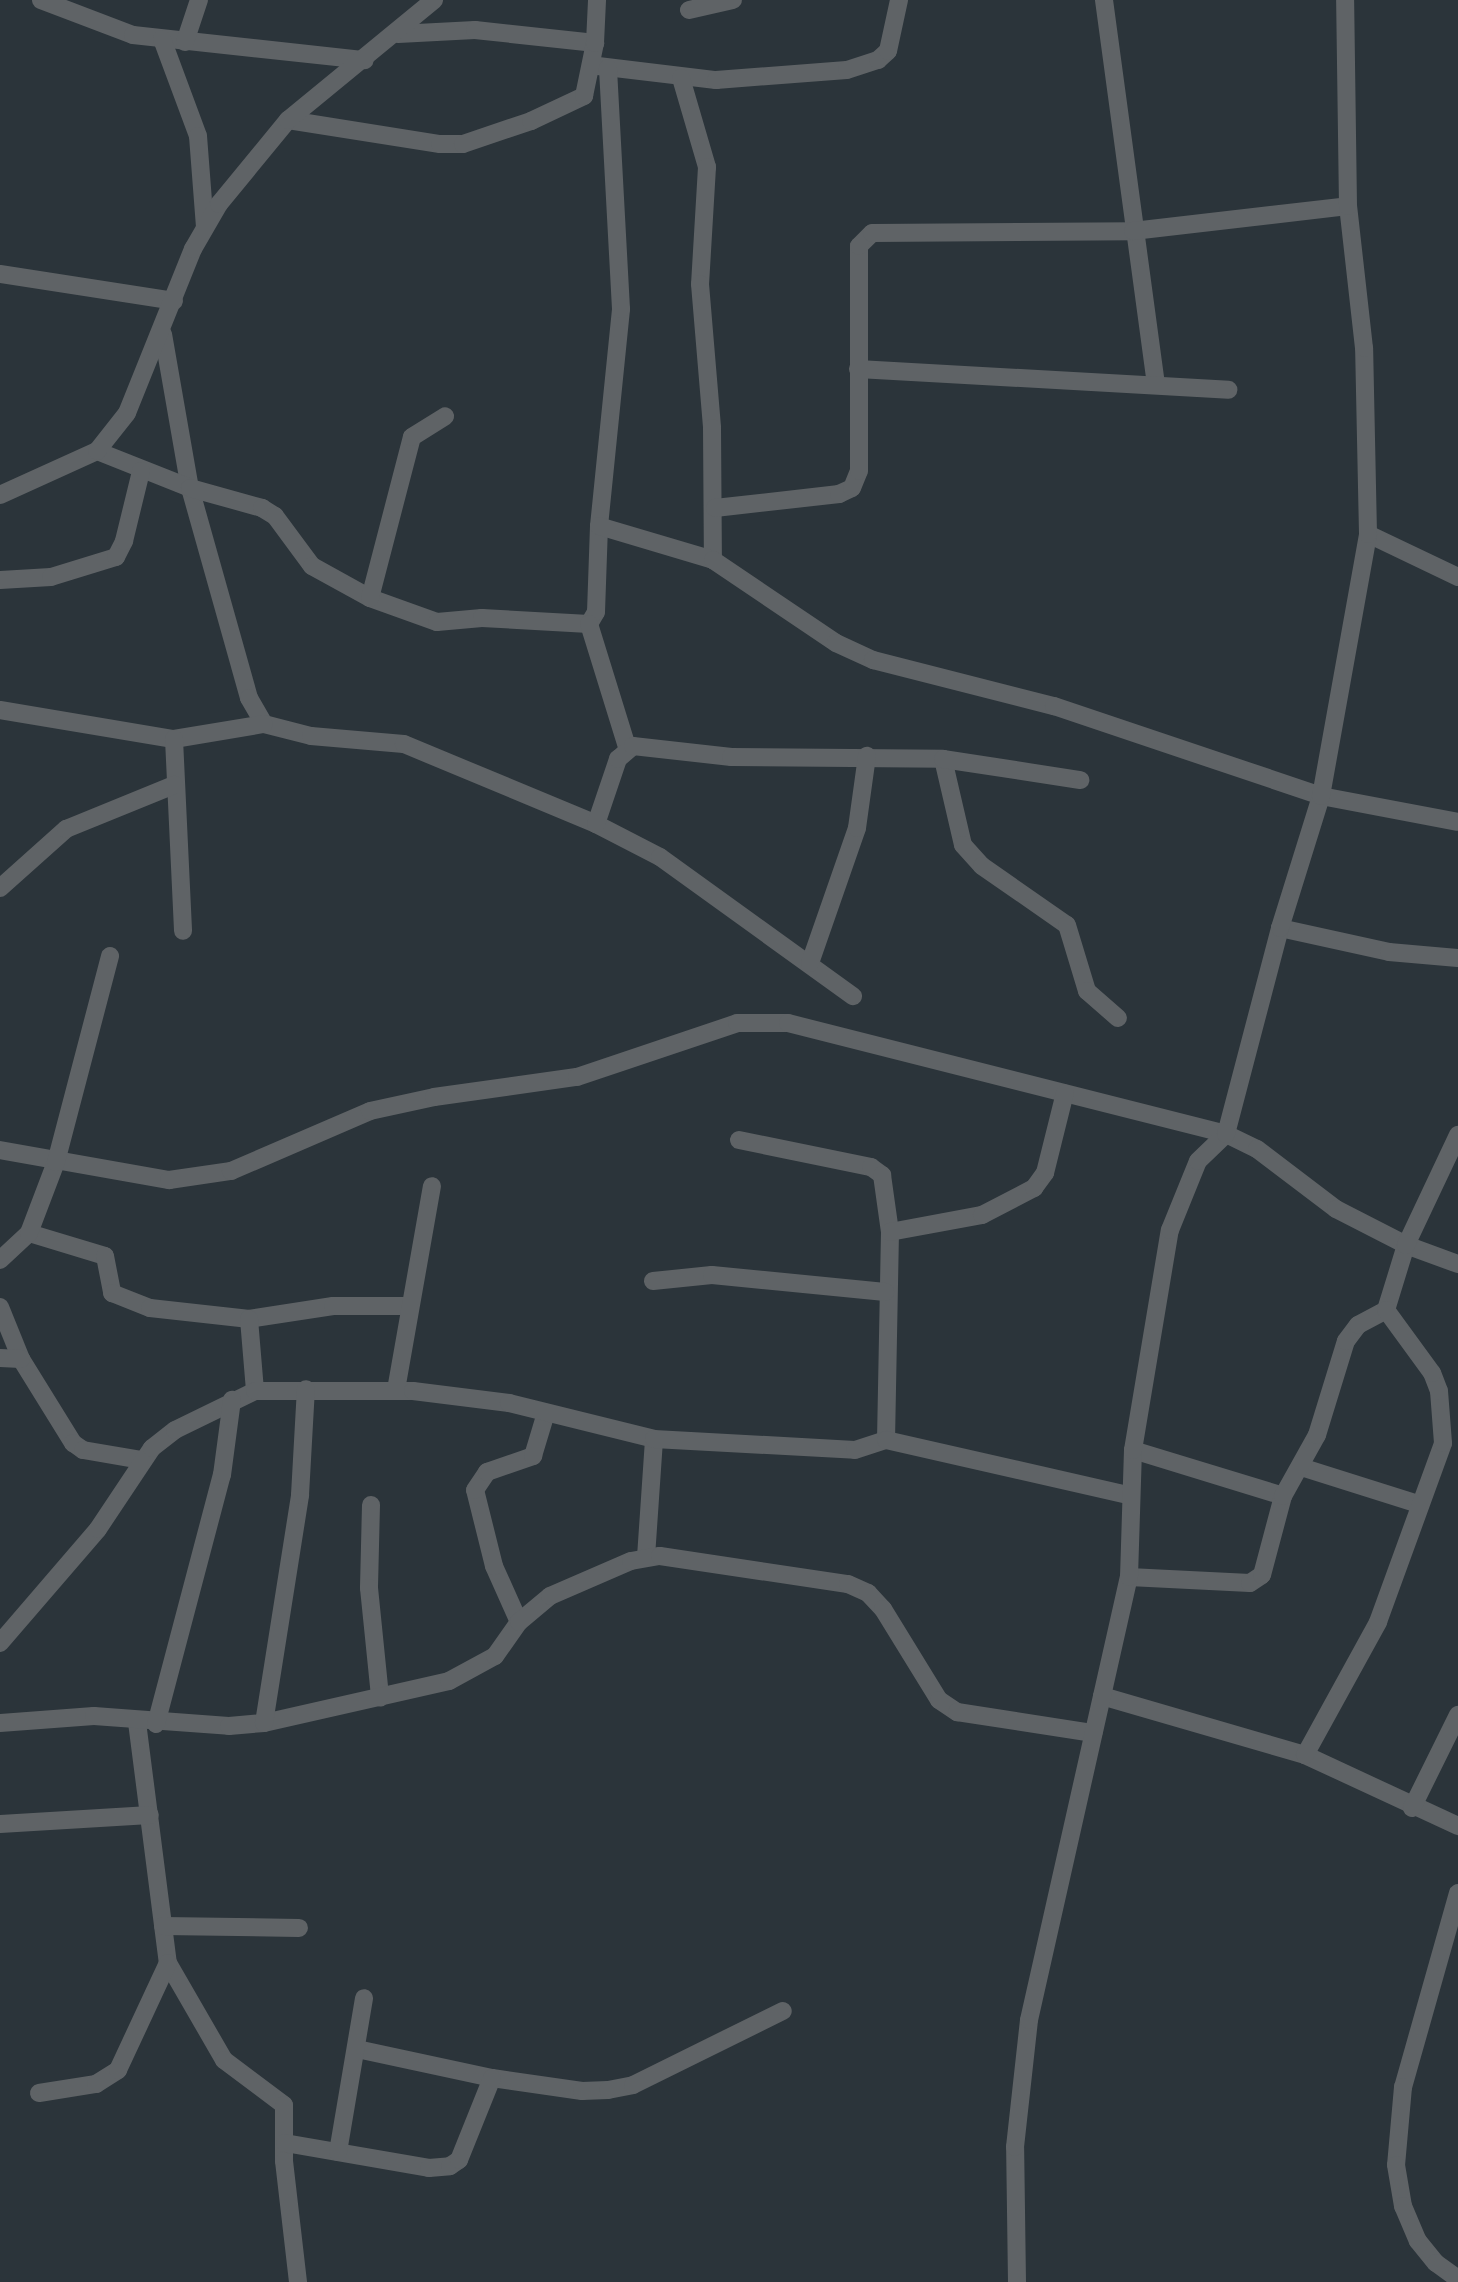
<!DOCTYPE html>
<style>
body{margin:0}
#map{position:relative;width:1458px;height:2282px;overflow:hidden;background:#2b343a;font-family:"IBM Plex Sans",sans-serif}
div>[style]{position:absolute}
.minor>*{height:18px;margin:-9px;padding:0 9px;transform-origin:9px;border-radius:9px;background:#5f6366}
span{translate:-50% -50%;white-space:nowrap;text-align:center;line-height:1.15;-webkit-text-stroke:7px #212a2f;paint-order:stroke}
</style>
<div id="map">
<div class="minor">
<i style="left:41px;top:0;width:98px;rotate:20.8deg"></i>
<i style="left:133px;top:35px;width:233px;rotate:6.2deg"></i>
<i style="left:1104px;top:0;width:388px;rotate:82.3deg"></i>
<i style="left:689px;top:10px;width:45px;rotate:-12.8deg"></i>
<i style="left:398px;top:34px;width:77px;rotate:-3deg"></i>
<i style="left:475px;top:30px;width:121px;rotate:6.2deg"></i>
<i style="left:162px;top:39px;width:103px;rotate:69.6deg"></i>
<i style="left:198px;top:136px;width:91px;rotate:85.6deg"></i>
<i style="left:185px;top:42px;width:44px;rotate:-71.6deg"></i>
<i style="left:598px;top:66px;width:119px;rotate:6.8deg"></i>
<i style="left:716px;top:80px;width:131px;rotate:-4.4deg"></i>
<i style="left:847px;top:70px;width:33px;rotate:-18deg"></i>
<i style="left:878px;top:60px;width:13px;rotate:-42deg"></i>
<i style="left:888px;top:51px;width:52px;rotate:-77.8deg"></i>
<i style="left:681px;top:78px;width:93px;rotate:73.7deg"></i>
<i style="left:707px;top:167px;width:117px;rotate:93.4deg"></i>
<i style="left:700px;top:284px;width:144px;rotate:85.2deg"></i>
<i style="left:712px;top:428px;width:132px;rotate:89.6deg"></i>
<i style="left:288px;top:120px;width:154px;rotate:9deg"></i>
<i style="left:440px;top:144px;width:23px"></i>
<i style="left:463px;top:144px;width:72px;rotate:-18.7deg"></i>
<i style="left:531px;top:121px;width:59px;rotate:-25.3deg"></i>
<i style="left:584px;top:96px;width:54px;rotate:-78.3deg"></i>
<i style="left:595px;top:43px;width:43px;rotate:-87.3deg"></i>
<i style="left:0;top:274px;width:176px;rotate:8.8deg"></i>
<i style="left:163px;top:334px;width:156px;rotate:80.1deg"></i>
<i style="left:190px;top:488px;width:218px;rotate:74.3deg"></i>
<i style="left:249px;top:698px;width:30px;rotate:60deg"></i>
<i style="left:264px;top:724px;width:49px;rotate:14.3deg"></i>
<i style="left:311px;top:736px;width:93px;rotate:4.9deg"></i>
<i style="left:404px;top:744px;width:208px;rotate:22.6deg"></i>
<i style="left:596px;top:824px;width:72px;rotate:27.3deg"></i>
<i style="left:660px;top:857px;width:238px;rotate:35.8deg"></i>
<i style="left:858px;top:369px;width:371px;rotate:3.2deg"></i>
<i style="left:97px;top:451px;width:100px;rotate:21.7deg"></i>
<i style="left:190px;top:488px;width:75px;rotate:15.5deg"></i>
<i style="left:262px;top:508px;width:15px;rotate:32deg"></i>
<i style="left:275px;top:516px;width:62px;rotate:53.5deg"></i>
<i style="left:312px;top:566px;width:66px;rotate:28.9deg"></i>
<i style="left:370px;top:598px;width:71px;rotate:19.7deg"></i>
<i style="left:437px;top:622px;width:45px;rotate:-5.1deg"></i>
<i style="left:482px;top:618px;width:107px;rotate:3.2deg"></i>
<i style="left:589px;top:624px;width:14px;rotate:-60deg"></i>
<i style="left:596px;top:612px;width:86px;rotate:-88deg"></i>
<i style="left:599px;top:526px;width:218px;rotate:-84.2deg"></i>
<i style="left:621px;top:309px;width:241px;rotate:-93.1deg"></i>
<i style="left:0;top:495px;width:107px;rotate:-24.4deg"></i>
<i style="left:97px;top:451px;width:48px;rotate:-51.7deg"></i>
<i style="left:127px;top:413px;width:177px;rotate:-68.1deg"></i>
<i style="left:193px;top:249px;width:52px;rotate:-60deg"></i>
<i style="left:219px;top:204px;width:109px;rotate:-50.6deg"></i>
<i style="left:288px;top:120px;width:189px;rotate:-39.4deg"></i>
<i style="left:715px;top:508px;width:125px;rotate:-6.4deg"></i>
<i style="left:839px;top:494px;width:14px;rotate:-25deg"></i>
<i style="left:852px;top:488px;width:18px;rotate:-68deg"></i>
<i style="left:859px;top:471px;width:225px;rotate:-90deg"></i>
<i style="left:859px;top:246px;width:18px;rotate:-45deg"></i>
<i style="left:872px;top:233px;width:261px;rotate:-0.4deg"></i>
<i style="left:1133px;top:231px;width:216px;rotate:-6.6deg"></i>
<i style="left:599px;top:526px;width:119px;rotate:16.6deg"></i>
<i style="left:713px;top:560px;width:148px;rotate:34deg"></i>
<i style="left:836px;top:643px;width:41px;rotate:24.7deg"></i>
<i style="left:873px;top:660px;width:187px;rotate:14.3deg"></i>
<i style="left:1054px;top:706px;width:282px;rotate:18.6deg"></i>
<i style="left:1321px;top:796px;width:139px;rotate:10.7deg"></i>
<i style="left:1368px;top:534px;width:100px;rotate:25.5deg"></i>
<i style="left:0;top:580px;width:51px;rotate:-3.4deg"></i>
<i style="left:51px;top:577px;width:68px;rotate:-17.1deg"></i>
<i style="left:116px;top:557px;width:18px;rotate:-63deg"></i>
<i style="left:124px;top:541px;width:72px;rotate:-76.3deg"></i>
<i style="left:370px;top:598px;width:166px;rotate:-75.4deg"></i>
<i style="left:412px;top:437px;width:39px;rotate:-32deg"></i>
<i style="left:589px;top:624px;width:129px;rotate:72.8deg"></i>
<i style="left:0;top:710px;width:176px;rotate:9.5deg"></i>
<i style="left:174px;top:739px;width:91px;rotate:-9.5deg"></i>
<i style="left:174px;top:739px;width:192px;rotate:87.3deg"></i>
<i style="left:943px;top:759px;width:88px;rotate:76.9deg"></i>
<i style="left:963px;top:845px;width:28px;rotate:48deg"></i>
<i style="left:982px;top:866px;width:103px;rotate:34.8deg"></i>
<i style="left:1067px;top:925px;width:69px;rotate:73.1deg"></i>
<i style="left:1087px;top:991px;width:41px;rotate:41.1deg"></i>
<i style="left:596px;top:824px;width:69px;rotate:-71.3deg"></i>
<i style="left:618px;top:759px;width:20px;rotate:-41deg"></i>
<i style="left:633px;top:746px;width:99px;rotate:6.4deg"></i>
<i style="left:731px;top:757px;width:212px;rotate:0.5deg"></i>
<i style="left:943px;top:759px;width:139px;rotate:8.7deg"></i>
<i style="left:0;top:888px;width:89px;rotate:-41.8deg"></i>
<i style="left:66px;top:829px;width:117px;rotate:-22.2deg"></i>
<i style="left:1280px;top:928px;width:112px;rotate:12.4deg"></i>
<i style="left:1389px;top:952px;width:69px;rotate:5deg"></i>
<i style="left:810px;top:963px;width:143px;rotate:-70.8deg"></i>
<i style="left:857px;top:828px;width:73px;rotate:-82.1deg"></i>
<i style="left:739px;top:1140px;width:135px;rotate:11.6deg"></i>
<i style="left:871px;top:1167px;width:14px;rotate:36deg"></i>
<i style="left:882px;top:1175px;width:58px;rotate:82deg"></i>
<i style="left:890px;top:1232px;width:208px;rotate:91.1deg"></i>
<i style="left:0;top:1150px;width:172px;rotate:10.1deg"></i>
<i style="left:169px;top:1180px;width:63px;rotate:-8.3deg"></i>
<i style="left:231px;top:1171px;width:151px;rotate:-23.3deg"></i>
<i style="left:370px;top:1111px;width:66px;rotate:-12.3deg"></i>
<i style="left:434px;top:1097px;width:144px;rotate:-8deg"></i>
<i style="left:577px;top:1077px;width:169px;rotate:-18.6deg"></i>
<i style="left:737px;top:1023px;width:51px"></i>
<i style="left:788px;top:1023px;width:452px;rotate:14.2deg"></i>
<i style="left:1226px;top:1134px;width:34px;rotate:26deg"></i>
<i style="left:1257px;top:1149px;width:99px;rotate:37.2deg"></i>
<i style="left:1336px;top:1209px;width:79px;rotate:27.2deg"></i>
<i style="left:1406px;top:1245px;width:55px;rotate:20.1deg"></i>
<i style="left:890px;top:1232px;width:94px;rotate:-10.5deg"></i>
<i style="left:982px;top:1215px;width:59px;rotate:-27.4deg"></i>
<i style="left:1034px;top:1188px;width:19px;rotate:-54deg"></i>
<i style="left:1045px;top:1173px;width:82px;rotate:-76deg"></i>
<i style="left:29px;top:1233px;width:79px;rotate:16.8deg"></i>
<i style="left:105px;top:1256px;width:38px;rotate:79deg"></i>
<i style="left:112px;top:1293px;width:41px;rotate:21.5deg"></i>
<i style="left:150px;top:1308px;width:100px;rotate:6.3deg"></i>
<i style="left:249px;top:1319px;width:85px;rotate:-8.8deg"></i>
<i style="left:333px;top:1306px;width:75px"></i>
<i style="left:0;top:1260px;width:40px;rotate:-43deg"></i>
<i style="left:29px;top:1233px;width:76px;rotate:-69.2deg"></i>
<i style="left:56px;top:1162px;width:213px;rotate:-75.3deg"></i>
<i style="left:653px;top:1281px;width:59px;rotate:-5.8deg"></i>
<i style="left:712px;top:1275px;width:174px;rotate:5.6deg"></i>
<i style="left:0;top:1307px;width:56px;rotate:68deg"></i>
<i style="left:21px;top:1359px;width:99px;rotate:58.2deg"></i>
<i style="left:73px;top:1443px;width:12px;rotate:35deg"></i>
<i style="left:83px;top:1450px;width:60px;rotate:9.6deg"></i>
<i style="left:249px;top:1319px;width:72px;rotate:85.2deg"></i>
<i style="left:0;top:1358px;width:21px;rotate:3deg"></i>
<i style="left:396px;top:1390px;width:207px;rotate:-80deg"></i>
<i style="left:1133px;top:1450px;width:157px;rotate:17deg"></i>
<i style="left:1301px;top:1467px;width:123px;rotate:17.5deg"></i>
<i style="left:371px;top:1505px;width:83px;rotate:91.4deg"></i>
<i style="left:369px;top:1588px;width:110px;rotate:84.2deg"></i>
<i style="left:646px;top:1557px;width:118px;rotate:-86.1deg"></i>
<i style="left:1129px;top:1577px;width:121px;rotate:2.8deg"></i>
<i style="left:1250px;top:1583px;width:14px;rotate:-34deg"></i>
<i style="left:1262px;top:1575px;width:82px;rotate:-75.1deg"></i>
<i style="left:1283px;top:1496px;width:70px;rotate:-60.9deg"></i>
<i style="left:1317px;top:1435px;width:98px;rotate:-72.9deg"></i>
<i style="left:1346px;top:1341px;width:20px;rotate:-53deg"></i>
<i style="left:1358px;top:1325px;width:32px;rotate:-28deg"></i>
<i style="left:1386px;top:1310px;width:68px;rotate:-72.9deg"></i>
<i style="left:1406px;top:1245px;width:122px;rotate:-64.7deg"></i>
<i style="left:519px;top:1622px;width:61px;rotate:-114.1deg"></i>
<i style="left:494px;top:1566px;width:78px;rotate:-104deg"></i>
<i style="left:475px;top:1490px;width:22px;rotate:-56deg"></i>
<i style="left:487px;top:1472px;width:49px;rotate:-19.2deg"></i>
<i style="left:533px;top:1456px;width:45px;rotate:-73.2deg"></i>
<i style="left:0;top:1643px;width:150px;rotate:-49.3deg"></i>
<i style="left:98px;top:1529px;width:97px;rotate:-56.3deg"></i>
<i style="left:152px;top:1448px;width:29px;rotate:-38deg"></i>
<i style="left:175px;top:1430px;width:89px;rotate:-26deg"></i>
<i style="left:255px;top:1391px;width:158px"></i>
<i style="left:413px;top:1391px;width:97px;rotate:7.1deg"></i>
<i style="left:509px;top:1403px;width:149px;rotate:13.9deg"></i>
<i style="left:654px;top:1439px;width:201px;rotate:3.1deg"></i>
<i style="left:855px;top:1450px;width:33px;rotate:-18deg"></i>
<i style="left:886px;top:1440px;width:249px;rotate:12.8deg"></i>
<i style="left:1102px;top:1696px;width:211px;rotate:16.2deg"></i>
<i style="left:1305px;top:1755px;width:169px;rotate:24.9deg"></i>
<i style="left:137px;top:1722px;width:243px;rotate:82.7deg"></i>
<i style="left:168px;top:1963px;width:112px;rotate:60deg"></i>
<i style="left:224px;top:2060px;width:75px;rotate:36.9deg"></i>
<i style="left:284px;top:2105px;width:56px;rotate:90deg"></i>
<i style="left:284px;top:2161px;width:122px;rotate:83.4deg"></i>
<i style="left:0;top:1723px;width:94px;rotate:-4.3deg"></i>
<i style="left:94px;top:1716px;width:135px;rotate:4.2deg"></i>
<i style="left:229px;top:1726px;width:35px;rotate:-5deg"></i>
<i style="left:264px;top:1723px;width:190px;rotate:-12.8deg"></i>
<i style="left:449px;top:1681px;width:52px;rotate:-28.5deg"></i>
<i style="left:495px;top:1656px;width:42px;rotate:-54.8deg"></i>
<i style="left:519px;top:1622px;width:40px;rotate:-40deg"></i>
<i style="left:550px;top:1596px;width:88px;rotate:-23.4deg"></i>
<i style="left:631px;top:1561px;width:29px;rotate:-10deg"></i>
<i style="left:660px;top:1556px;width:190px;rotate:8.5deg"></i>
<i style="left:848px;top:1584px;width:22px;rotate:24deg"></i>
<i style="left:868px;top:1593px;width:22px;rotate:47deg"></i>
<i style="left:883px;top:1609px;width:107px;rotate:58.4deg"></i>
<i style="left:939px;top:1700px;width:22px;rotate:34deg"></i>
<i style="left:957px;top:1712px;width:138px;rotate:8.8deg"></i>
<i style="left:264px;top:1723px;width:231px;rotate:-81deg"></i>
<i style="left:300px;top:1495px;width:106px;rotate:-86.8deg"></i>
<i style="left:156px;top:1724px;width:258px;rotate:-75.2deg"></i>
<i style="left:222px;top:1475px;width:76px;rotate:-82.4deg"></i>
<i style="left:1305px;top:1755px;width:152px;rotate:-61.2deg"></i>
<i style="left:1378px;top:1622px;width:190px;rotate:-70deg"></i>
<i style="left:1443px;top:1443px;width:52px;rotate:-94.4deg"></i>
<i style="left:1439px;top:1391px;width:19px;rotate:-111deg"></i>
<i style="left:1432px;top:1373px;width:78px;rotate:-126.1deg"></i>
<i style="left:1412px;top:1808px;width:104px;rotate:-63.7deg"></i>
<i style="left:0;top:1824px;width:150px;rotate:-3.4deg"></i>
<i style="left:1458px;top:1893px;width:202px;rotate:105.8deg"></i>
<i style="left:1403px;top:2087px;width:78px;rotate:95.1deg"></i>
<i style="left:1396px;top:2165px;width:42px;rotate:80.3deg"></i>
<i style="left:1403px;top:2206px;width:38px;rotate:67deg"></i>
<i style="left:1418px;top:2241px;width:28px;rotate:51deg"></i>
<i style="left:1436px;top:2263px;width:27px;rotate:36deg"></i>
<i style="left:163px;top:1926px;width:136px;rotate:0.8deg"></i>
<i style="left:357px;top:2049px;width:138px;rotate:12.1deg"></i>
<i style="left:492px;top:2078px;width:91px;rotate:8.2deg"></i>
<i style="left:582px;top:2091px;width:26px;rotate:-2deg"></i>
<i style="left:608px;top:2090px;width:25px;rotate:-11deg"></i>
<i style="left:633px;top:2085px;width:167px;rotate:-26.3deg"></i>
<i style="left:39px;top:2093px;width:58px;rotate:-9deg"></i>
<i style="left:96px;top:2084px;width:26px;rotate:-32deg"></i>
<i style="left:118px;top:2070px;width:118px;rotate:-65deg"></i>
<i style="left:285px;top:2143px;width:146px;rotate:9.8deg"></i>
<i style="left:429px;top:2168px;width:21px;rotate:-5deg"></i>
<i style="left:450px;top:2166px;width:11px;rotate:-34deg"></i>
<i style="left:459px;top:2160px;width:88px;rotate:-68.1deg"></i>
<i style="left:338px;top:2152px;width:156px;rotate:-80.4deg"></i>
<i style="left:1017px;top:2282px;width:135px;rotate:-90.8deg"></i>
<i style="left:1015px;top:2147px;width:128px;rotate:-83.7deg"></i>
<i style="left:1029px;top:2020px;width:454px;rotate:-77.3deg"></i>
<i style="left:1129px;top:1577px;width:127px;rotate:-88.2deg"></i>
<i style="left:1133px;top:1450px;width:223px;rotate:-80.5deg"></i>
<i style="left:1170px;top:1230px;width:74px;rotate:-67.9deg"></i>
<i style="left:1198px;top:1161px;width:39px;rotate:-44deg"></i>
<i style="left:1226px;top:1134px;width:213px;rotate:-75.3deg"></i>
<i style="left:1280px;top:928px;width:138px;rotate:-72.7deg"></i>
<i style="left:1321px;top:796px;width:266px;rotate:-79.8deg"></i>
<i style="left:1368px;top:534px;width:186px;rotate:-91.2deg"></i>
<i style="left:1364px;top:348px;width:143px;rotate:-96.4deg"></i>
<i style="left:1348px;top:206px;width:206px;rotate:-90.8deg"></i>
</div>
</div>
